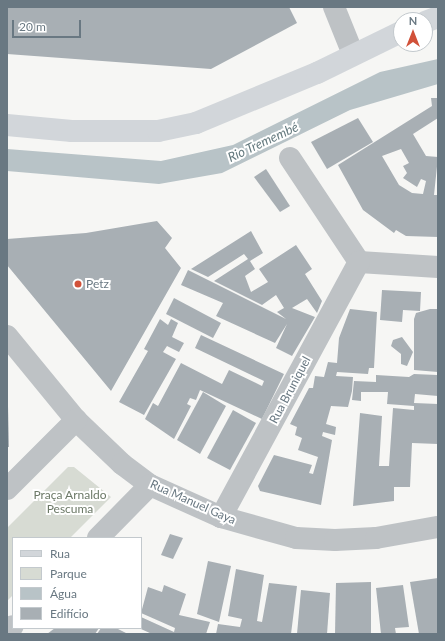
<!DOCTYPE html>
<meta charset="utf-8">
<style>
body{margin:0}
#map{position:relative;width:445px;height:641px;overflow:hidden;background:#f6f6f4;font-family:Lato,sans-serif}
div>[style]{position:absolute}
.green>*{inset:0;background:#d7dbd3}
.water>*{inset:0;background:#b8c3c7}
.building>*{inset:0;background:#a8afb4}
.minor>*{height:22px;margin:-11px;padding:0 11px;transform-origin:11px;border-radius:11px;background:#bec2c5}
.major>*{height:22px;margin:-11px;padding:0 11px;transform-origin:11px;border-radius:11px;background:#d2d6da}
.dots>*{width:11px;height:11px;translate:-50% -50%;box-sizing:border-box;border:2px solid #fff;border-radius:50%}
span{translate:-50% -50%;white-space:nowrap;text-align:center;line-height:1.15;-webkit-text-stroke:4px #fff;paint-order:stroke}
.poi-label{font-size:12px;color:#697882}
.left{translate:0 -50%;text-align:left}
.street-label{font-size:12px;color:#697882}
.park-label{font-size:12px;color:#6c7967}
.water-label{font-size:13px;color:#64797e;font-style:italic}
.frame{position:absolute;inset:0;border:8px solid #697882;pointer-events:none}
.legend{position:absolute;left:12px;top:537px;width:130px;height:92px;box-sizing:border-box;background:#fff;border:1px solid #c3c9cd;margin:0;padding:5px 7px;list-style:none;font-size:12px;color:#697882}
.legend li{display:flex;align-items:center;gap:8px;height:20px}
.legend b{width:20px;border:1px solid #c3c9cd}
.north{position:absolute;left:393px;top:12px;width:40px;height:40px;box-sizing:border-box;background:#fff;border:1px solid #c3c9cd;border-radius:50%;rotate:0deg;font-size:11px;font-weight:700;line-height:16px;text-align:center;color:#697882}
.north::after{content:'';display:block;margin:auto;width:14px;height:18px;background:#d15139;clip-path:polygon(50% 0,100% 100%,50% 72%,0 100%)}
.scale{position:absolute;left:12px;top:20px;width:69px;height:18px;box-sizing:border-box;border:2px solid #697882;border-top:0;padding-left:5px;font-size:12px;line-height:14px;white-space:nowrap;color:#697882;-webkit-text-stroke:3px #fff;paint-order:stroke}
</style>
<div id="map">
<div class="green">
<i style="clip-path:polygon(68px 467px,74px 467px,111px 497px,70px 538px,13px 538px,13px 595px,7px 601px,7px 528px)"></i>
</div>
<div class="water">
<i style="clip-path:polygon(438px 59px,438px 84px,350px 110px,222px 173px,159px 184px,7px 171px,7px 149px,161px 161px,233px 145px,380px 72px)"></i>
</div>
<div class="building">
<i style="clip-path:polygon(7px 7px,289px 7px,297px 23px,211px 69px,7px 54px)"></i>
<i style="clip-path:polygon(evenodd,431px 98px,438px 98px,438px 118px,413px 134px,426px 156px,438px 157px,434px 195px,438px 195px,438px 237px,406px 236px,396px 230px,394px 233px,363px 210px,338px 165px,432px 106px,431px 98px,401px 149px,409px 163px,403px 166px,407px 173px,403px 178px,417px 187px,421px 179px,426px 181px,423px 194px,412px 193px,399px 185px,382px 156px,401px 149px)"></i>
<i style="clip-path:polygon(358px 118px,373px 142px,327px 169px,311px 142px)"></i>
<i style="clip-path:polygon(266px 169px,290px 206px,280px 212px,254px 177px)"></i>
<i style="clip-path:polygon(157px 221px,172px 238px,165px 248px,181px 268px,111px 391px,7px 265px,7px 239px,86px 233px)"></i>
<i style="clip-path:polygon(251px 231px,263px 253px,250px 261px,255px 269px,245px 276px,251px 292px,268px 282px,259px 269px,296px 245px,312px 269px,305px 274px,322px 301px,317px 313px,307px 299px,292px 308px,315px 317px,292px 356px,276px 348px,287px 324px,275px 343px,216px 316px,223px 303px,181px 285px,188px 270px,286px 319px,277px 312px,284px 308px,276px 295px,262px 305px,214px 281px,248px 259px,244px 254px,208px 277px,191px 269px)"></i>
<i style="clip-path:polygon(382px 290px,421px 292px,420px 311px,403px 310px,402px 322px,380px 320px)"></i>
<i style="clip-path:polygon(174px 298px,221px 323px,213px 338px,166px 314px)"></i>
<i style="clip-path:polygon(350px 309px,377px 312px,374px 368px,369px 368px,368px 374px,337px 372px,336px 376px,353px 377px,352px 391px,348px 407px,331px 406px,326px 424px,336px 427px,335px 435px,323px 432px,322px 436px,332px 440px,321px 505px,260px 491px,258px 486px,274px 455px,312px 465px,309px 473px,313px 474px,318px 457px,298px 450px,302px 438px,295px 435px,297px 427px,290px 424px,309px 388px,313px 388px,315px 376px,324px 377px,328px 362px,337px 363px,339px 338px)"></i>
<i style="clip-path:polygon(430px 309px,438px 309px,438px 372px,414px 370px,414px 319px,416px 313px)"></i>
<i style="clip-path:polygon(160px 319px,168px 325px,171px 319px,178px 323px,172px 337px,184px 343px,179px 352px,167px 346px,163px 352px,176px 359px,144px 415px,119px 402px,148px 351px,144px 349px)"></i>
<i style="clip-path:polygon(201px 335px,284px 374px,262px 419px,200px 390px,196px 400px,190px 398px,187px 404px,191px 406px,174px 439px,145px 419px,153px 403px,158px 406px,181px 363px,222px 384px,229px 370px,262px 386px,264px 381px,195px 348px)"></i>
<i style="clip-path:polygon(402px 337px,413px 352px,407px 366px,401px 364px,401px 354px,391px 346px,393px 340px)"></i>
<i style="clip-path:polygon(414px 374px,437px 375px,438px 396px,415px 394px,414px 403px,438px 404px,438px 444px,412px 443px,410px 487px,394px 487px,394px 501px,353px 506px,360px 413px,382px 416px,379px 466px,389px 466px,393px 408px,414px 410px,414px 406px,387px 404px,388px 392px,361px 392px,361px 401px,352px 400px,354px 381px,376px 382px,376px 375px,409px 377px)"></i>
<i style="clip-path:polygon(203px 392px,226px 406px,200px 454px,177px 440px)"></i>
<i style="clip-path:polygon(7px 406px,8px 406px,9px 447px,7px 447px)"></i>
<i style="clip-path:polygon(233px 410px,256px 423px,230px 470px,207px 458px)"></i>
<i style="clip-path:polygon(170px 534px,183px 538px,173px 559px,161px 555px)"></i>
<i style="clip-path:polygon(208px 561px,231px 566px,219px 622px,197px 614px)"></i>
<i style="clip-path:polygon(236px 569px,264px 575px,257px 621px,262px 622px,269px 583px,297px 586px,291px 634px,216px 634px,218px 624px,240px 627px,242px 619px,228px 616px)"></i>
<i style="clip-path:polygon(438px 578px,438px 634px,419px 634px,410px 582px)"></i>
<i style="clip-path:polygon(371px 582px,371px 634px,335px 634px,336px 583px)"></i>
<i style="clip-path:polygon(164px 585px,186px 594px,179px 615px,210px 622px,206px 634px,152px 634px,141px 629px,141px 617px,174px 632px,175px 628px,141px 613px,148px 587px,162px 592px)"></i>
<i style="clip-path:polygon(403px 585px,409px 627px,395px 628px,396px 634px,381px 634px,376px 588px)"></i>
<i style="clip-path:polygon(301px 590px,330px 593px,327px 634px,297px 634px)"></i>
<i style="clip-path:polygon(55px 628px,99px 628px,95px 634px,47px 634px)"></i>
<i style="clip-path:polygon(101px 628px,116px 628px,126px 633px,97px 634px)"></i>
</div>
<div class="minor">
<i style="left:334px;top:7px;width:51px;rotate:68deg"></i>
<i style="left:290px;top:158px;width:125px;rotate:56.4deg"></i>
<i style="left:359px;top:262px;width:79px;rotate:3.6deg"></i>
<i style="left:7px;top:336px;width:109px;rotate:50.6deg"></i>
<i style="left:76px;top:420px;width:64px;rotate:43.7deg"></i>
<i style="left:122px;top:464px;width:35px;rotate:37deg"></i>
<i style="left:150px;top:485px;width:78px;rotate:24.3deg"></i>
<i style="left:221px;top:517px;width:78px;rotate:15.6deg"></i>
<i style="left:296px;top:538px;width:39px;rotate:3deg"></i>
<i style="left:335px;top:540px;width:41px;rotate:-2.8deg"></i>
<i style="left:376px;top:538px;width:63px;rotate:-10.1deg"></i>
<i style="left:7px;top:489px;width:98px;rotate:-45deg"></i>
<i style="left:221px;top:517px;width:290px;rotate:-61.6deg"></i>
<i style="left:98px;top:538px;width:74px;rotate:-45.5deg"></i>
<i style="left:7px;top:632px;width:8px;rotate:-45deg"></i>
</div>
<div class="major">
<i style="left:425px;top:22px;width:14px;rotate:-21deg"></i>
<i style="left:7px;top:125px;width:65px;rotate:5.3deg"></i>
<i style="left:72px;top:131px;width:86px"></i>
<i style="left:158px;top:131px;width:39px;rotate:-12deg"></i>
<i style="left:196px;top:123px;width:131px;rotate:-22.5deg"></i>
<i style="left:317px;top:73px;width:93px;rotate:-26deg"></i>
</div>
<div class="dots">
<i style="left:78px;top:284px;background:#d15139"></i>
</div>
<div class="poi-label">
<span class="left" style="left:86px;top:284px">Petz</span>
</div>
<div class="street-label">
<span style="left:290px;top:390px;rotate:-62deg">Rua Bruniquel</span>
<span style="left:193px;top:502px;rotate:24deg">Rua Manuel Gaya</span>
</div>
<div class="park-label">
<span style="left:70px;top:502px">Praça Arnaldo<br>Pescuma</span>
</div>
<div class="water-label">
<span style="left:263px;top:142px;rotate:-25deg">Rio Tremembé</span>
</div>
<div class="frame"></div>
<ul class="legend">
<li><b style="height:5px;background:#d2d6da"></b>Rua</li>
<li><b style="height:11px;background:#d7dbd3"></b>Parque</li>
<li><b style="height:11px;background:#b8c3c7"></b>Água</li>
<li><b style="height:11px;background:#a8afb4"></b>Edifício</li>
</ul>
<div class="north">N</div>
<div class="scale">20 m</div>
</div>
